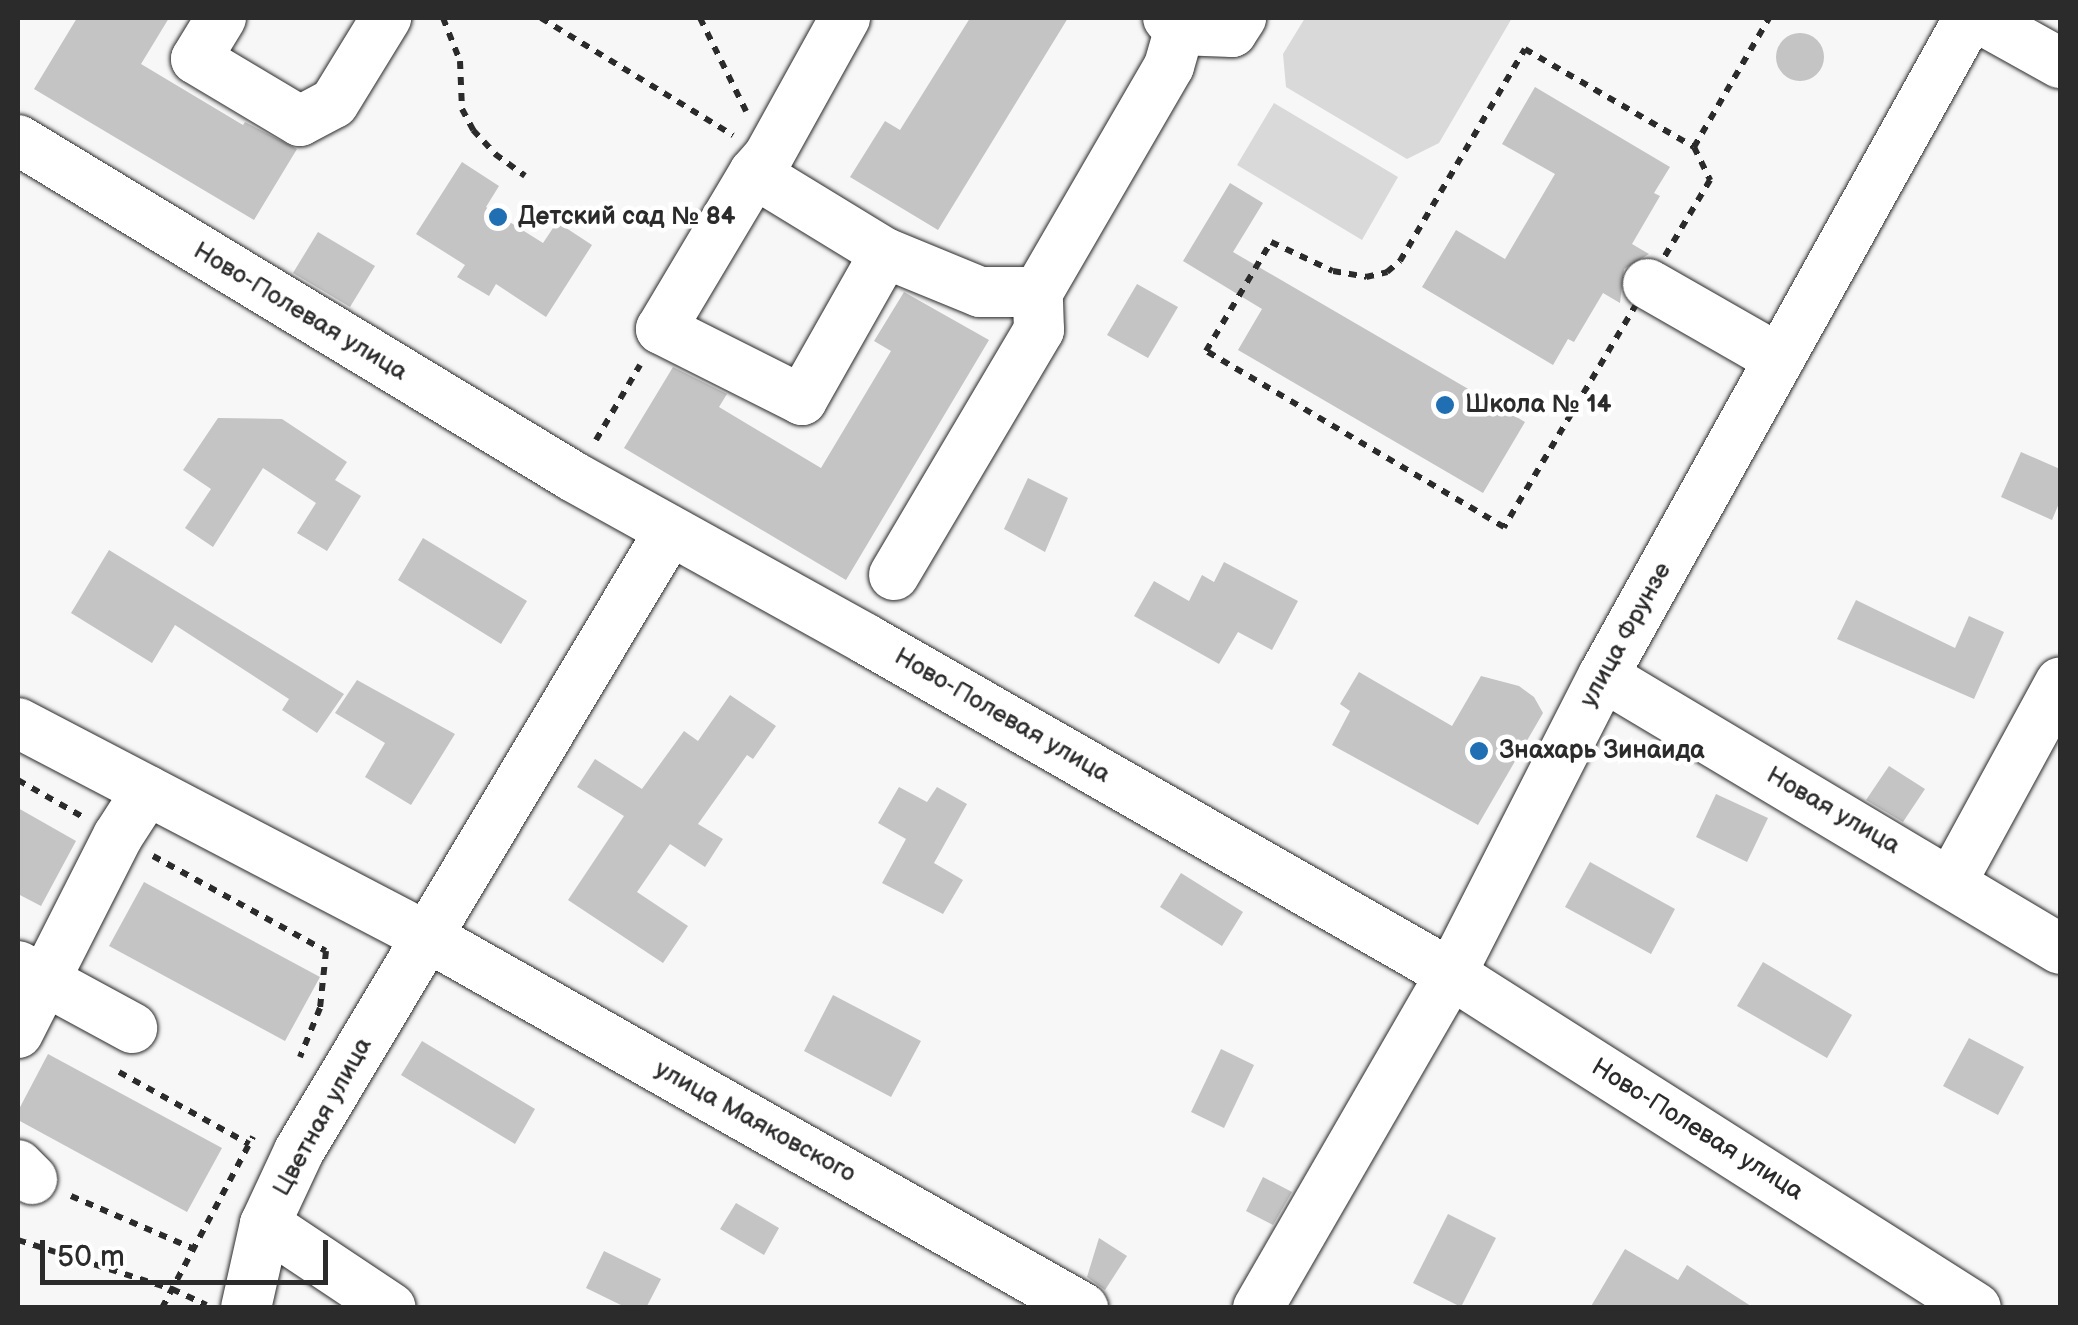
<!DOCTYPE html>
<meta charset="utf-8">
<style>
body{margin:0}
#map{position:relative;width:2078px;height:1325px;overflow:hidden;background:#f7f7f7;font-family:"Balsamiq Sans",sans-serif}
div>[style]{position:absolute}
.green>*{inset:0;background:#d9d9d9}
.building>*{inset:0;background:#c4c4c4}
.round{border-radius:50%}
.path>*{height:6px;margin-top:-3px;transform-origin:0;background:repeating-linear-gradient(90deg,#2b2b2b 0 8px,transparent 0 16px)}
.roads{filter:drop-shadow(0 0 2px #2b2b2b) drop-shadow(0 0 2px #2b2b2b)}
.minor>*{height:50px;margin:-25px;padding:0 25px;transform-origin:25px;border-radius:25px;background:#fff}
.dots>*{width:28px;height:28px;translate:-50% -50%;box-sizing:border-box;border:5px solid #fff;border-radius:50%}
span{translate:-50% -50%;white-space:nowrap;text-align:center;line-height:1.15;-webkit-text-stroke:9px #fff;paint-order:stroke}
.poi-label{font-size:25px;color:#2b2b2b;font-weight:700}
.left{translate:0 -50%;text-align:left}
.street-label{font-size:25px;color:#2b2b2b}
.frame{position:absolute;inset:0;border:20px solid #2b2b2b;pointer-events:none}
.scale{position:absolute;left:40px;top:1240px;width:288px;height:45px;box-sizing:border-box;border:5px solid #2b2b2b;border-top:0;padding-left:12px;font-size:30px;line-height:35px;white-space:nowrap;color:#2b2b2b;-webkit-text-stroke:8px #fff;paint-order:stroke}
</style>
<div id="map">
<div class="green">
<i style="clip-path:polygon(1305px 18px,1512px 18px,1439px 143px,1407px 159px,1286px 87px,1283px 54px)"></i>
<i style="clip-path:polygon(1274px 103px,1398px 177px,1362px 240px,1237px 165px)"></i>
</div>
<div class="building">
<i style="clip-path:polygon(77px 18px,169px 18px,141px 64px,243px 125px,245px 122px,297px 149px,254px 220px,34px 89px)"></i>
<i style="clip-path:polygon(970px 18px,1068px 18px,938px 230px,850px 177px,885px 121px,900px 130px)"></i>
<i class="round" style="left:1776px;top:33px;width:48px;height:48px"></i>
<i style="clip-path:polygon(1535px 87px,1670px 167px,1654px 193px,1660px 196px,1632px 244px,1649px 254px,1624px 269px,1620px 303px,1603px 293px,1574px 342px,1568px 339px,1553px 365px,1422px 287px,1456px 230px,1505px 259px,1555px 174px,1502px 144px)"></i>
<i style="clip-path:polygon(462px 162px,499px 186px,486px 207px,543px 243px,557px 222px,592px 245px,546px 317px,496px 284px,489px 296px,457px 277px,465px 265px,416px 234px)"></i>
<i style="clip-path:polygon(1230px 183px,1263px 203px,1233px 252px,1525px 422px,1483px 493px,1238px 350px,1262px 309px,1183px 261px)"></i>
<i style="clip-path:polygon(318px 232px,375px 266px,350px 307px,293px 273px)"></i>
<i style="clip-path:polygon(1137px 284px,1178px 307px,1148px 358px,1107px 335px)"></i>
<i style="clip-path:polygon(904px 292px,989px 340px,846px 580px,624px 448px,673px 367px,727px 394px,719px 407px,821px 468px,891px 351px,874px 341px)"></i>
<i style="clip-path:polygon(218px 418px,282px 419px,347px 462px,335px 480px,361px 496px,327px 551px,297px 533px,316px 503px,263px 468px,213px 547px,185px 528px,211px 489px,183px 470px)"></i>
<i style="clip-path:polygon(2021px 452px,2060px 469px,2060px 501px,2052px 520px,2001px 497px)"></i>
<i style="clip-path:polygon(1028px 478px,1068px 498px,1045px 552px,1004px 529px)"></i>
<i style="clip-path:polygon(423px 538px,527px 601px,501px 644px,398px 580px)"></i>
<i style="clip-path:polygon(109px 550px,344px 694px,317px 733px,282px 710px,289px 699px,175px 625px,152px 663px,71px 613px)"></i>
<i style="clip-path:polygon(1224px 562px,1298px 601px,1272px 650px,1238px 632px,1219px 664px,1134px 616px,1154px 581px,1189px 601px,1202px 575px,1214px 582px)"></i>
<i style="clip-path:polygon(1856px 600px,1955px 648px,1969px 616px,2004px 632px,1974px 699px,1837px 639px)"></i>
<i style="clip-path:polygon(1359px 672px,1452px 726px,1481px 676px,1519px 686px,1534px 697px,1543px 713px,1478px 825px,1332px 745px,1350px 711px,1340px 704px)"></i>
<i style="clip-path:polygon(357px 680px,455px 734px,411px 805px,365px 777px,385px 743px,335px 713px)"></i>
<i style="clip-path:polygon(730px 695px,776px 726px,753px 759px,747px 755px,698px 824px,723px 839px,705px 867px,670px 844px,637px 892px,688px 926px,663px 963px,568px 900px,624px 816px,577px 787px,595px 759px,642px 789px,684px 731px,698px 741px)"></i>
<i style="clip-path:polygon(1889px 766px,1925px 789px,1903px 822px,1866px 800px)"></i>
<i style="clip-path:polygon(899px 787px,927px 802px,937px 787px,967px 804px,934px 863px,963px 880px,943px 914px,882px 883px,906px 839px,878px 823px)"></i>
<i style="clip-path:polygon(1716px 794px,1768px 818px,1747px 862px,1696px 837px)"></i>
<i style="clip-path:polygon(18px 808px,76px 841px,41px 906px,18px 894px)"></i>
<i style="clip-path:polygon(1590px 862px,1675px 909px,1651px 954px,1565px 907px)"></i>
<i style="clip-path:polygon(1181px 873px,1243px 912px,1222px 946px,1160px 907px)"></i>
<i style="clip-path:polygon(144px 882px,320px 977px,285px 1041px,109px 946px)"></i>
<i style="clip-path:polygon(1763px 962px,1852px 1015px,1827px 1058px,1737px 1006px)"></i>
<i style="clip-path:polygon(833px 995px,921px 1041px,891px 1097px,804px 1051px)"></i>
<i style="clip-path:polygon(1969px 1038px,2024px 1067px,1998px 1115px,1943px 1086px)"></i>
<i style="clip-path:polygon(422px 1041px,535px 1109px,515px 1144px,401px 1075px)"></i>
<i style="clip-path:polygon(1221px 1049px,1254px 1065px,1224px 1128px,1191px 1112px)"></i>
<i style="clip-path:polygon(48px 1054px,222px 1148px,187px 1212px,18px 1120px,18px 1111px)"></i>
<i style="clip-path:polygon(1263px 1177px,1292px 1192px,1273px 1225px,1246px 1211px)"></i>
<i style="clip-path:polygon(736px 1203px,779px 1228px,764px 1255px,720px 1229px)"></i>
<i style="clip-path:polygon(1448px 1214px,1496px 1238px,1461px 1307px,1413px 1283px)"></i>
<i style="clip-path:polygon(1099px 1238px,1127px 1256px,1105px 1290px,1087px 1277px)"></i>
<i style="clip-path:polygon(1625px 1249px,1678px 1280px,1687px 1265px,1754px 1308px,1590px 1308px)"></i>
<i style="clip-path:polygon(604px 1251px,661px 1279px,646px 1308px,627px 1308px,586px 1288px)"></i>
</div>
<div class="path">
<i style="left:443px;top:18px;width:46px;rotate:68.4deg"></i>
<i style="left:460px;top:61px;width:48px;rotate:87.6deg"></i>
<i style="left:462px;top:109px;width:24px;rotate:62deg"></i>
<i style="left:473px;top:130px;width:33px;rotate:47deg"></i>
<i style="left:495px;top:154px;width:37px;rotate:36deg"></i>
<i style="left:541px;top:18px;width:225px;rotate:31.4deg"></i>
<i style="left:700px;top:18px;width:104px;rotate:63.7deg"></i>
<i style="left:1525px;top:49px;width:195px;rotate:30.1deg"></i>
<i style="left:1694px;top:147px;width:37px;rotate:64deg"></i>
<i style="left:1710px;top:180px;width:404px;rotate:120.7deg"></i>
<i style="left:1504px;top:527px;width:346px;rotate:-149.4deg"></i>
<i style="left:1206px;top:351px;width:127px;rotate:-59.2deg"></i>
<i style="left:1271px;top:242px;width:68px;rotate:25.1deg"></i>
<i style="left:1333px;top:271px;width:34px;rotate:10deg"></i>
<i style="left:1366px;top:277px;width:22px;rotate:-13deg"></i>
<i style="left:1387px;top:272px;width:17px;rotate:-40deg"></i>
<i style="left:1400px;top:261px;width:246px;rotate:-59.5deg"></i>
<i style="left:1694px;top:147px;width:149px;rotate:-59.8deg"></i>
<i style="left:596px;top:440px;width:87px;rotate:-59.6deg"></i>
<i style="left:18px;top:780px;width:73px;rotate:29.7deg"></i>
<i style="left:153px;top:856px;width:197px;rotate:28.8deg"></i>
<i style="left:326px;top:951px;width:57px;rotate:96deg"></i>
<i style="left:320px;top:1008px;width:53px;rotate:112.2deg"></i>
<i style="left:119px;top:1072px;width:149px;rotate:29deg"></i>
<i style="left:71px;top:1196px;width:134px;rotate:23.3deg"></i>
<i style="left:18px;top:1240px;width:162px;rotate:17.7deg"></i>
<i style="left:172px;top:1289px;width:38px;rotate:25deg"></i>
<i style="left:162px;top:1308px;width:194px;rotate:-62deg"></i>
</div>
<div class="roads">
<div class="minor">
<i style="left:221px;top:18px;width:48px;rotate:121.4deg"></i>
<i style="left:196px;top:59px;width:121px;rotate:30.8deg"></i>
<i style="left:300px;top:121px;width:38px;rotate:-28deg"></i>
<i style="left:334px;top:103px;width:100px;rotate:-58.5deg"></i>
<i style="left:1979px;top:18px;width:93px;rotate:29.1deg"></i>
<i style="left:1179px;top:30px;width:53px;rotate:2.2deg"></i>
<i style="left:1232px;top:32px;width:17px;rotate:-57deg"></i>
<i style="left:18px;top:140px;width:650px;rotate:31.22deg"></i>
<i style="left:574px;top:477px;width:334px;rotate:29deg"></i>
<i style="left:866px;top:639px;width:674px;rotate:29.8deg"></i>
<i style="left:1451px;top:974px;width:622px;rotate:32.46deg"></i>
<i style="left:754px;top:173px;width:21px;rotate:-49deg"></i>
<i style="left:768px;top:157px;width:159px;rotate:-61deg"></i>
<i style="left:885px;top:253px;width:169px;rotate:119.5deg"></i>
<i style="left:802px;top:400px;width:158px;rotate:-153.3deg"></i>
<i style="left:661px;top:329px;width:182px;rotate:-59.2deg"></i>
<i style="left:754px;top:173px;width:153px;rotate:31.4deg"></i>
<i style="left:885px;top:253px;width:103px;rotate:22.3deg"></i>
<i style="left:980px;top:292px;width:58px"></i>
<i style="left:1648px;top:284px;width:151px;rotate:29.8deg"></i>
<i style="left:894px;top:575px;width:285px;rotate:-59.4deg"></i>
<i style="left:1039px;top:330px;width:38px;rotate:-92deg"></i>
<i style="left:1038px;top:292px;width:261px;rotate:-59.9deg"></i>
<i style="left:1169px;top:66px;width:37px;rotate:-74deg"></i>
<i style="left:1179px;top:30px;width:16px;rotate:-133deg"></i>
<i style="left:1603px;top:676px;width:532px;rotate:30.85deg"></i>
<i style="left:18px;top:723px;width:462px;rotate:27.6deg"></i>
<i style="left:428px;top:937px;width:753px;rotate:29.53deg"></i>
<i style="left:1952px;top:881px;width:226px;rotate:-61.4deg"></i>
<i style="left:18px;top:966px;width:130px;rotate:28.5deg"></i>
<i style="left:18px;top:1033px;width:221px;rotate:-63.1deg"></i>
<i style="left:118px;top:836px;width:54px;rotate:-57.2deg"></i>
<i style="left:18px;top:1165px;width:20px;rotate:45deg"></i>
<i style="left:265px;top:1224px;width:151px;rotate:33.7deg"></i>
<i style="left:246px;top:1308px;width:86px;rotate:-77.3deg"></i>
<i style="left:265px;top:1224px;width:81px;rotate:-65deg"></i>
<i style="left:299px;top:1151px;width:721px;rotate:-59.13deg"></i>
<i style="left:1258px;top:1308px;width:386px;rotate:-60deg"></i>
<i style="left:1451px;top:974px;width:335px;rotate:-63deg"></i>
<i style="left:1603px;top:676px;width:753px;rotate:-60.92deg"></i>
</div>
</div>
<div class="dots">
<i style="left:498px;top:217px;background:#1f6fb2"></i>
<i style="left:1445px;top:405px;background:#1f6fb2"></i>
<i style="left:1479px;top:751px;background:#1f6fb2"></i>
</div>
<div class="poi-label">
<span class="left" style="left:518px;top:217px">Детский сад № 84</span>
<span class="left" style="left:1465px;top:405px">Школа № 14</span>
<span class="left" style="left:1499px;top:751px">Знахарь Зинаида</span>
</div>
<div class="street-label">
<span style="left:300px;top:312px;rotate:31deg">Ново-Полевая улица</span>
<span style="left:1626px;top:635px;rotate:-61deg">улица Фрунзе</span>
<span style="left:1002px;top:716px;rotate:30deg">Ново-Полевая улица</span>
<span style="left:1833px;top:811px;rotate:30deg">Новая улица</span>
<span style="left:323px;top:1117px;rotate:-61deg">Цветная улица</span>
<span style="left:755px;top:1122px;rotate:29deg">улица Маяковского</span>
<span style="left:1697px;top:1130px;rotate:32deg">Ново-Полевая улица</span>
</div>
<div class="frame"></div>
<div class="scale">50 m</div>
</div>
